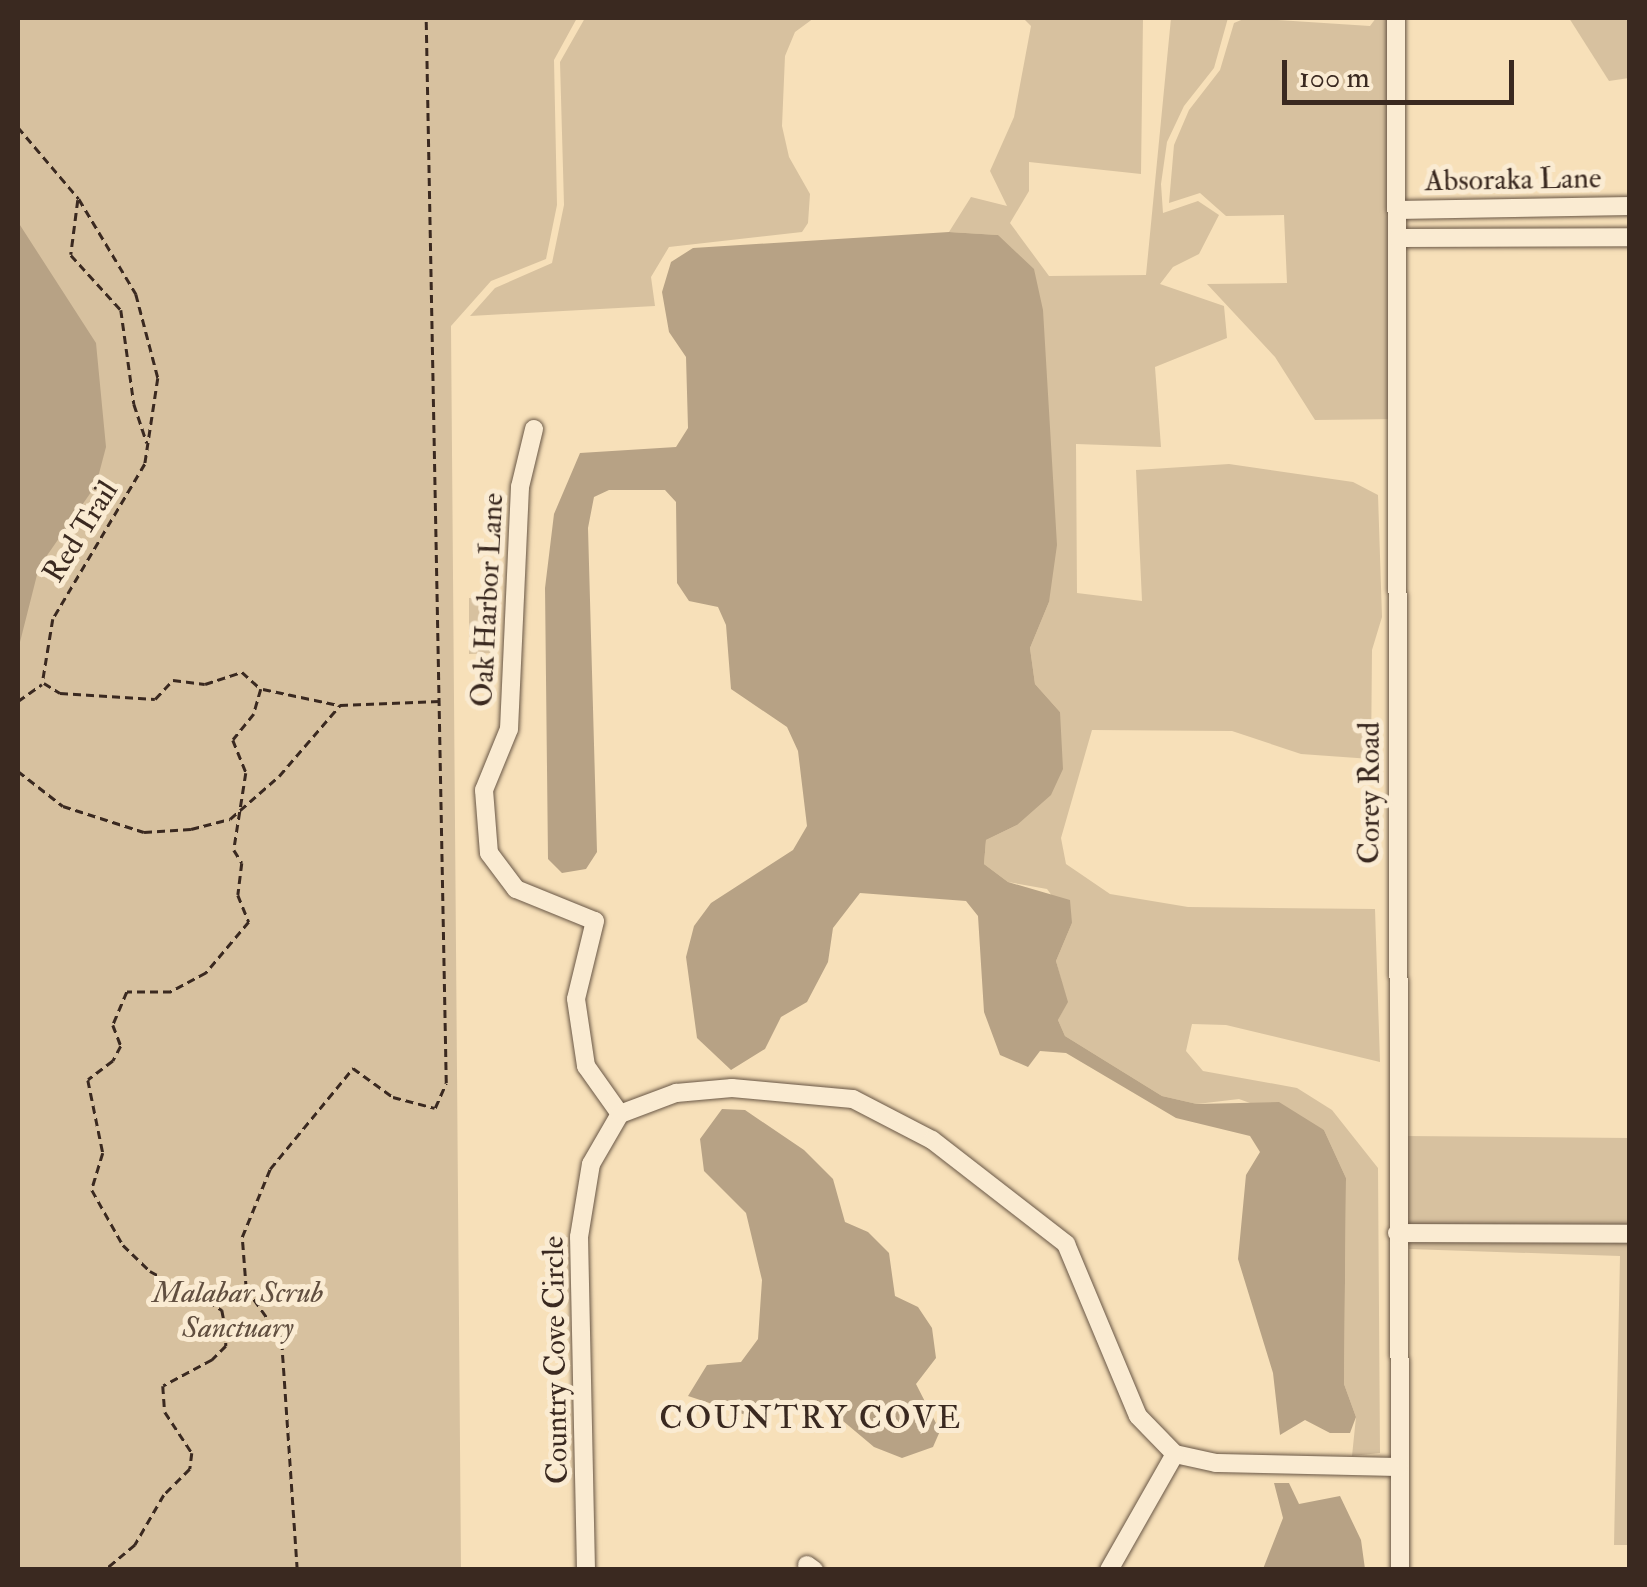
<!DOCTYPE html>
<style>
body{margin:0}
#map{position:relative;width:1647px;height:1587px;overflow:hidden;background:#f7e0b9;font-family:"IM FELL Double Pica",serif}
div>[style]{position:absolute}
.green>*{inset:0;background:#d7c19f}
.water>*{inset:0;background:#b7a285}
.path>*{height:2.5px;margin-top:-1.25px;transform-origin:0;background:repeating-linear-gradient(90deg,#3a2920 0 8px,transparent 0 13px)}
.roads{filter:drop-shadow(0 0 2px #695746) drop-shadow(0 0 2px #695746)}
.minor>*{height:18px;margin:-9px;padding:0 9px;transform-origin:9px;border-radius:9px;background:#faebd2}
span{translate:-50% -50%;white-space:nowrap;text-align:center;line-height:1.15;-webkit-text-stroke:10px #faebd2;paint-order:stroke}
.street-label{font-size:30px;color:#3a2920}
.park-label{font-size:30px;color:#614f40;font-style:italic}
.neighbourhood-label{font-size:32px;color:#3a2920;letter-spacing:2.5px}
.frame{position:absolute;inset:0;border:20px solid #3a2920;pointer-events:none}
.scale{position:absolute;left:1282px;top:60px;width:232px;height:45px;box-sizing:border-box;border:5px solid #3a2920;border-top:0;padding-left:12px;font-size:30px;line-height:35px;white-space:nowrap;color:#3a2920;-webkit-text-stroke:8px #faebd2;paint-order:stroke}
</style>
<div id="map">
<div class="green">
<i style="clip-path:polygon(18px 18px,577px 18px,554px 60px,557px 205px,546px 259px,491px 281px,451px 326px,461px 1569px,18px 1569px)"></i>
<i style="clip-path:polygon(585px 18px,814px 18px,795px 32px,785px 56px,782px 126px,789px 157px,810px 194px,808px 223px,802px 232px,669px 247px,651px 277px,655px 306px,470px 316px,495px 288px,552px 263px,564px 205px,560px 62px)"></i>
<i style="clip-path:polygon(1023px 18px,1143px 18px,1141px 174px,1029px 162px,1029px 191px,1010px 223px,1049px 276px,1146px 275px,1171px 18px,1228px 18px,1214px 68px,1184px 106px,1167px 142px,1161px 184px,1163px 213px,1198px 201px,1219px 215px,1199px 254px,1173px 267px,1160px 284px,1224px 306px,1227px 338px,1155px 367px,1161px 447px,1076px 444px,1077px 593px,1142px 601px,1136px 470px,1229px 464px,1353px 482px,1378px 495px,1382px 617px,1372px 650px,1371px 759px,1301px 754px,1232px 731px,1092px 730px,1061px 838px,1066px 864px,1110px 894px,1188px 907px,1375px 909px,1380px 1062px,1226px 1025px,1192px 1024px,1186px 1051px,1203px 1071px,1297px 1088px,1332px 1110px,1378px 1168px,1380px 1453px,1352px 1456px,1356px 1417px,1344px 1384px,1346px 1178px,1324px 1130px,1239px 1099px,1197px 1104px,1162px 1096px,1065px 1036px,1058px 1020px,1067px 1002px,1056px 961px,1072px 923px,1047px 889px,1008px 882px,984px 864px,986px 840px,1017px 825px,1060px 712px,1035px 684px,1030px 648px,1049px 602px,998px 235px,949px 232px,971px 197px,1007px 206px,990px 171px,1014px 117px,1031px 26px)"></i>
<i style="clip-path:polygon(1246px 18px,1370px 26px,1376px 18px,1395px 18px,1397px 419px,1315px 420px,1275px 357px,1207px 284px,1287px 283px,1284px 215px,1226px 216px,1200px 193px,1169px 203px,1174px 145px,1189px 110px,1220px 70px,1234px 23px)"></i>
<i style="clip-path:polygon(1569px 18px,1629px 18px,1629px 78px,1609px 81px)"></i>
<i style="clip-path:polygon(495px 597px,496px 653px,469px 654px,469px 598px)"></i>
<i style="clip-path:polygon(1406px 1136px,1629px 1138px,1629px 1545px,1614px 1545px,1620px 1256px,1409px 1249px)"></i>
</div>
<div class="water">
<i style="clip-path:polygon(18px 222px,96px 343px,106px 447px,96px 485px,39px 567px,18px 650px)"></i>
<i style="clip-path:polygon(949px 232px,998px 235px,1034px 269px,1043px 310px,1057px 545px,1049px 602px,1030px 648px,1035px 684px,1060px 712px,1063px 769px,1051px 795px,1017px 825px,986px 840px,984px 864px,1008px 882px,1070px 900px,1072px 923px,1056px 961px,1068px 1002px,1058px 1020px,1065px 1036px,1162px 1096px,1197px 1104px,1279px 1102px,1324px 1130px,1346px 1178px,1344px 1384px,1356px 1417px,1350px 1433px,1330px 1433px,1305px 1420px,1280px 1435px,1273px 1373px,1238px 1259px,1246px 1175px,1260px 1152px,1250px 1136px,1176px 1118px,1066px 1053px,1040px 1051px,1028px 1067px,1000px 1055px,984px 1012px,978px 916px,966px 901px,860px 893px,833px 928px,828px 962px,807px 1002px,781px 1017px,765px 1049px,731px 1070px,697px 1038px,686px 957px,694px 926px,711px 903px,793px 850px,807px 826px,798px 751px,787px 727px,731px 689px,726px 625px,718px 607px,689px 601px,677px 583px,676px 502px,665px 490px,609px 490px,594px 497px,588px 528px,597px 852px,586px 869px,562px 873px,548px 859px,545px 588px,554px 514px,580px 453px,676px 447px,688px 428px,686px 357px,669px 332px,662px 292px,671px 262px,693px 248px)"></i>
<i style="clip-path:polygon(722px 1109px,745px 1110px,804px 1150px,833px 1179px,845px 1222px,868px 1232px,889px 1253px,895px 1296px,918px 1307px,932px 1328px,936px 1358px,916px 1384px,940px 1431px,933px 1447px,902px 1458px,874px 1447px,824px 1405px,791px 1402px,746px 1415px,688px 1396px,707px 1365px,741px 1362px,758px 1339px,762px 1280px,746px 1213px,704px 1171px,700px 1139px)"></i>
<i style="clip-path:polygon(1274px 1483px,1289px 1483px,1299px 1504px,1340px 1496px,1361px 1540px,1365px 1569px,1263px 1569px,1283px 1518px)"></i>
</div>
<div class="path">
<i style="left:18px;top:127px;width:94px;rotate:49.7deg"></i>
<i style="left:79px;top:199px;width:111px;rotate:59deg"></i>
<i style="left:136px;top:294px;width:87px;rotate:75.3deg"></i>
<i style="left:158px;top:378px;width:87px;rotate:98.6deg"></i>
<i style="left:145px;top:464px;width:180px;rotate:120.7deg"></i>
<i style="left:53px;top:619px;width:62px;rotate:99.3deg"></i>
<i style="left:78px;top:200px;width:55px;rotate:97.3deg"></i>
<i style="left:71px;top:255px;width:74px;rotate:47.7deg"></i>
<i style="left:121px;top:310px;width:95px;rotate:82.1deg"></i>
<i style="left:134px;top:404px;width:41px;rotate:71.6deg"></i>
<i style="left:44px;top:683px;width:19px;rotate:32deg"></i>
<i style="left:60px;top:693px;width:95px;rotate:3.6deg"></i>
<i style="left:155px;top:699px;width:26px;rotate:-47deg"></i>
<i style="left:173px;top:680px;width:32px;rotate:7deg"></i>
<i style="left:205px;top:684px;width:39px;rotate:-18deg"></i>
<i style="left:242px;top:672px;width:25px;rotate:42deg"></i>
<i style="left:261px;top:689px;width:26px;rotate:106deg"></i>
<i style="left:254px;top:714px;width:33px;rotate:129deg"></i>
<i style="left:233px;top:740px;width:35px;rotate:68deg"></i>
<i style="left:246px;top:773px;width:78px;rotate:98.9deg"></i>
<i style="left:234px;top:850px;width:15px;rotate:58deg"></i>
<i style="left:242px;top:863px;width:32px;rotate:97deg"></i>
<i style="left:238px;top:895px;width:29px;rotate:68deg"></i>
<i style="left:249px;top:922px;width:67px;rotate:130.1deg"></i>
<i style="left:206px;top:973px;width:40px;rotate:152deg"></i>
<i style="left:171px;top:992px;width:44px;rotate:180deg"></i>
<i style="left:127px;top:992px;width:36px;rotate:113deg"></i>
<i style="left:113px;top:1025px;width:22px;rotate:69deg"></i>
<i style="left:121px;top:1046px;width:17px;rotate:118deg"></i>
<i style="left:113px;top:1061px;width:31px;rotate:143deg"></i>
<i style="left:88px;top:1080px;width:75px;rotate:78.4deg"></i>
<i style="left:103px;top:1153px;width:39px;rotate:107deg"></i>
<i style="left:92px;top:1190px;width:63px;rotate:60.6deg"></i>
<i style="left:123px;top:1245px;width:37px;rotate:44deg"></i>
<i style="left:150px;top:1271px;width:82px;rotate:28.4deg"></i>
<i style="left:222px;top:1310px;width:20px;rotate:79deg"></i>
<i style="left:226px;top:1330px;width:16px;rotate:90deg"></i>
<i style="left:226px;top:1346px;width:20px;rotate:135deg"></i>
<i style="left:212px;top:1360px;width:55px;rotate:152deg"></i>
<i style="left:163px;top:1386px;width:26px;rotate:86deg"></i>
<i style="left:165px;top:1412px;width:49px;rotate:56.6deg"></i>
<i style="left:192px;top:1453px;width:16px;rotate:97deg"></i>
<i style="left:190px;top:1469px;width:37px;rotate:135deg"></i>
<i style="left:164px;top:1495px;width:58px;rotate:120.1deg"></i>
<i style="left:135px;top:1545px;width:39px;rotate:140deg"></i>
<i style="left:263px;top:689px;width:77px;rotate:12deg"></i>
<i style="left:18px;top:701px;width:29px;rotate:-35deg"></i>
<i style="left:18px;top:771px;width:57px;rotate:37.9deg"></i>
<i style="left:63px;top:806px;width:85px;rotate:17.8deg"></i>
<i style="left:144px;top:832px;width:47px;rotate:-3.7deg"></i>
<i style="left:191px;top:829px;width:40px;rotate:-14.4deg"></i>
<i style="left:230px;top:819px;width:65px;rotate:-41.3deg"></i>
<i style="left:279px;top:776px;width:94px;rotate:-49.3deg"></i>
<i style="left:340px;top:705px;width:100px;rotate:-2.3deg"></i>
<i style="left:297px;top:1570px;width:233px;rotate:-93.9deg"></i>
<i style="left:281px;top:1338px;width:60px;rotate:-125.5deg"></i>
<i style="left:246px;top:1289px;width:52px;rotate:-94.4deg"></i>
<i style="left:242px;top:1237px;width:74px;rotate:-67.6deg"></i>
<i style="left:270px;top:1169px;width:131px;rotate:-50.6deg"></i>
<i style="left:353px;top:1068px;width:49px;rotate:35.9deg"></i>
<i style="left:393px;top:1097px;width:43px;rotate:14.7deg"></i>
<i style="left:435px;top:1108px;width:27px;rotate:-66deg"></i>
<i style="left:446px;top:1083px;width:1065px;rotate:-91.08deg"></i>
</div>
<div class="roads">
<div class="minor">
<i style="left:1396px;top:18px;width:1552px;rotate:89.85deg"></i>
<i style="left:1397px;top:210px;width:233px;rotate:-1deg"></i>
<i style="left:1398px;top:238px;width:232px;rotate:-0.2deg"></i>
<i style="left:534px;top:429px;width:60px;rotate:103.6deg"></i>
<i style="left:520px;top:487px;width:242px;rotate:92.6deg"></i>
<i style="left:509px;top:729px;width:66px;rotate:112.3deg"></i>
<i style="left:484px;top:790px;width:63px;rotate:85.5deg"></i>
<i style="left:489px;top:853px;width:45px;rotate:53.1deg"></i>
<i style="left:516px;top:889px;width:85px;rotate:22.1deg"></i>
<i style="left:595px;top:921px;width:80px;rotate:103.7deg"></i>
<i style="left:576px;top:999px;width:68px;rotate:81.5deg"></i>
<i style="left:586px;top:1066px;width:59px;rotate:54.7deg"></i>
<i style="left:1397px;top:1233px;width:233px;rotate:0.2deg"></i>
<i style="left:807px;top:1565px;width:9px;rotate:36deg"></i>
<i style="left:586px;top:1570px;width:333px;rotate:-91.2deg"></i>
<i style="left:579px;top:1237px;width:74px;rotate:-80.7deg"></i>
<i style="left:591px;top:1164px;width:58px;rotate:-59.9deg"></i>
<i style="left:620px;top:1114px;width:60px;rotate:-20.6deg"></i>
<i style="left:676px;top:1093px;width:56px;rotate:-5.1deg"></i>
<i style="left:732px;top:1088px;width:121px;rotate:5.2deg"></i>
<i style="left:853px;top:1099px;width:89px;rotate:27.4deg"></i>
<i style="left:932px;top:1140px;width:170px;rotate:37.8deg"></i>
<i style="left:1066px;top:1244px;width:186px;rotate:67.3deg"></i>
<i style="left:1138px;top:1416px;width:53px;rotate:45.8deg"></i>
<i style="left:1175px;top:1454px;width:42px;rotate:12.4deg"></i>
<i style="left:1216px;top:1463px;width:183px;rotate:1.3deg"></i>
<i style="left:1109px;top:1570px;width:133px;rotate:-60.4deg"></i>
</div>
</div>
<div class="street-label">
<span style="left:1513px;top:180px;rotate:-1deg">Absoraka Lane</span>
<span style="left:81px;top:532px;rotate:-58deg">Red Trail</span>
<span style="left:488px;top:600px;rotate:-87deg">Oak Harbor Lane</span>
<span style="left:1370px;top:793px;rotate:-90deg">Corey Road</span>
<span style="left:556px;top:1360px;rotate:-91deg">Country Cove Circle</span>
</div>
<div class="park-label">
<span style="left:238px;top:1310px">Malabar Scrub<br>Sanctuary</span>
</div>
<div class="neighbourhood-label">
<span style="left:811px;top:1418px">COUNTRY COVE</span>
</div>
<div class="frame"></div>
<div class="scale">100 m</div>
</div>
